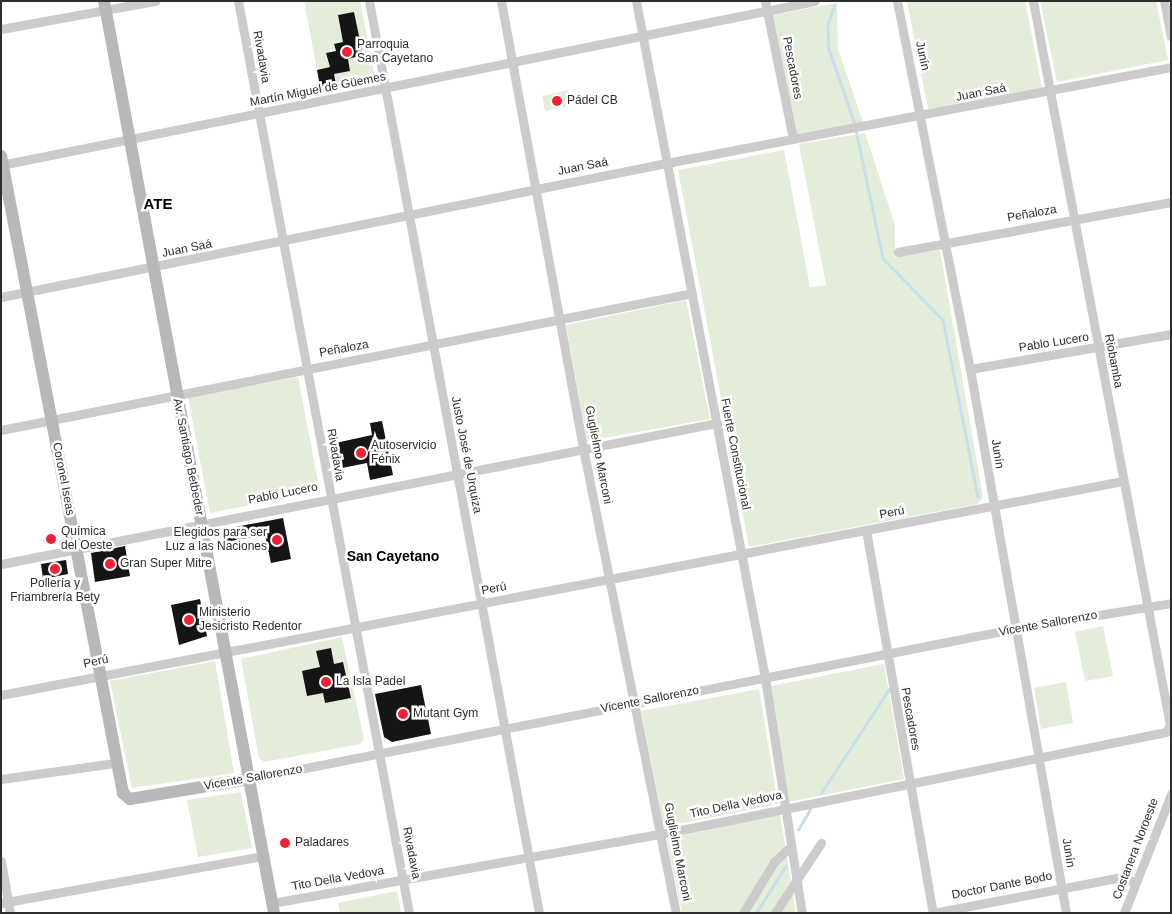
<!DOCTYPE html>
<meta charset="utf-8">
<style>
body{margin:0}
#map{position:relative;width:1172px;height:914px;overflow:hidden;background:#fff;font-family:Helvetica,sans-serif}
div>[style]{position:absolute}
.green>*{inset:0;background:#e4edda}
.stream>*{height:2.5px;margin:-1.25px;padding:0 1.25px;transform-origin:1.25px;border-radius:1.25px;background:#c4dfee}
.building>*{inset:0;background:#151515}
.street>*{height:9px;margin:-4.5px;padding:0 4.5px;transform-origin:4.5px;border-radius:4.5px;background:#cbcbcb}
.secondary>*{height:12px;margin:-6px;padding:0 6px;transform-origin:6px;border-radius:6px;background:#b8b8b8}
.dots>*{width:14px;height:14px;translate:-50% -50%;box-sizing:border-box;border:2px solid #fff;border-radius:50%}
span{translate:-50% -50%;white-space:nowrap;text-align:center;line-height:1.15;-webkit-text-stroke:5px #fff;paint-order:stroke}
.poi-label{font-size:12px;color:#2e2e2e}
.left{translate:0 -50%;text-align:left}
.right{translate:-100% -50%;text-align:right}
.street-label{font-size:12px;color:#2e2e2e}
.neighbourhood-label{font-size:14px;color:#000;font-weight:700}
.quarter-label{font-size:15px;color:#000;font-weight:700}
.frame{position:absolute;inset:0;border:2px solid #2e2e2e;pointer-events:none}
</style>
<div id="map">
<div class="green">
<i style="clip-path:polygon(304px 1px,360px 1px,375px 78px,371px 82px,337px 89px,334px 74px,350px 71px,348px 59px,363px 55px,354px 12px,338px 15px,343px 42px,327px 53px,330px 67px,317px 70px)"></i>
<i style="clip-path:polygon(907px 1px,1025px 1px,1042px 88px,928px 109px)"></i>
<i style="clip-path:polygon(1040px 1px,1156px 1px,1168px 60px,1057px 82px)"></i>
<i style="clip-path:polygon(837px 3px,838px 49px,863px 122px,796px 134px,772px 15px)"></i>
<i style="clip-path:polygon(568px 90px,571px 105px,545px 111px,542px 96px)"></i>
<i style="clip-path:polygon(865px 133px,895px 225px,895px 257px,940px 250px,983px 497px,978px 504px,749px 547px,678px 170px,784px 150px,810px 287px,826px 285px,799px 144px)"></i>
<i style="clip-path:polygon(686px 300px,710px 419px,587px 441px,566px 325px)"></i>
<i style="clip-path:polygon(298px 377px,320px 492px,210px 513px,188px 397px)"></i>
<i style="clip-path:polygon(1103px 626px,1113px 676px,1085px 681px,1075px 632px)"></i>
<i style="clip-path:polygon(342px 637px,364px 739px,360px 744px,264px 762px,259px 758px,241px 659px)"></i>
<i style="clip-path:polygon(215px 661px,234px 773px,132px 788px,110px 681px)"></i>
<i style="clip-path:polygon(884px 664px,904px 779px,789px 802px,771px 686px)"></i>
<i style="clip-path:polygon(1066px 682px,1073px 723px,1041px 729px,1034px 688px)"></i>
<i style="clip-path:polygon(759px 689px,778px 804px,664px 827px,641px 711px)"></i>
<i style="clip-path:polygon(241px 792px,252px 848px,198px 857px,187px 800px)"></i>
<i style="clip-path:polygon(780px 814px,796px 913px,682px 913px,667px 839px)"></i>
<i style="clip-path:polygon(397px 891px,401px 913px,340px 913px,338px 903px)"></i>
</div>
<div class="stream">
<i style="left:835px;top:5px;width:20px;rotate:110deg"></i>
<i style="left:828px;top:24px;width:25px;rotate:88deg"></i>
<i style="left:829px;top:49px;width:79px;rotate:70.9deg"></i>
<i style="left:856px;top:130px;width:131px;rotate:78.1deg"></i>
<i style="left:883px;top:258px;width:86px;rotate:45.9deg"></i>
<i style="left:943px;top:320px;width:180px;rotate:78.8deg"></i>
<i style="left:821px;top:793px;width:124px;rotate:-56.8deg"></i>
<i style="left:798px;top:830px;width:24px;rotate:-60deg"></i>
<i style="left:756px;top:913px;width:54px;rotate:-57.8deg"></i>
</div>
<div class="building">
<i style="clip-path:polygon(354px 12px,363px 55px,348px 59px,350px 71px,334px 74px,337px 89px,321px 92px,317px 70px,330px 67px,326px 53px,336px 51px,334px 44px,343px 42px,338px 15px)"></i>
<i style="clip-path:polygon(382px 421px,393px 475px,370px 480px,367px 463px,337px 469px,331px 444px,372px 435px,370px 423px)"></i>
<i style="clip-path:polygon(283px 518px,291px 559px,271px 563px,265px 535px,220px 543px,224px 529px)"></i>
<i style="clip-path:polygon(125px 546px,130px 576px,95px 582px,91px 553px)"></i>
<i style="clip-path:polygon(66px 560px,68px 574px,43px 579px,41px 564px)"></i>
<i style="clip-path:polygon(200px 599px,207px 636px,179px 645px,171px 605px)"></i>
<i style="clip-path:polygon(331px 648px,334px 664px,343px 662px,351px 698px,325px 703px,323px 693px,307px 696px,302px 671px,320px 667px,316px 651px)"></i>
<i style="clip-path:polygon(421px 685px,431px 734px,392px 742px,384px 737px,375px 694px)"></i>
</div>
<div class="street">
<i style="left:238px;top:1px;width:928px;rotate:79.38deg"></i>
<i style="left:369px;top:1px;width:928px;rotate:79.44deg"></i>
<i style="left:501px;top:1px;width:454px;rotate:79.6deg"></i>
<i style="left:583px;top:448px;width:474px;rotate:78.7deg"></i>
<i style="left:636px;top:1px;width:689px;rotate:79.21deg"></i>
<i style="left:765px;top:678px;width:238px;rotate:81.1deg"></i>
<i style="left:765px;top:1px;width:141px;rotate:78.5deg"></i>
<i style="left:897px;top:1px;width:375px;rotate:78.8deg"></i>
<i style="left:970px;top:369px;width:552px;rotate:79.99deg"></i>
<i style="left:1164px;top:1px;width:36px;rotate:79deg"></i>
<i style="left:1px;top:29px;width:157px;rotate:-10.3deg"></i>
<i style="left:1px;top:165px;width:830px;rotate:-11.39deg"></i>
<i style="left:898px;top:252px;width:278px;rotate:-10.4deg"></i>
<i style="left:1px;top:297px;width:668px;rotate:-11.39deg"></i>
<i style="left:656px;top:165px;width:524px;rotate:-10.77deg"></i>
<i style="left:970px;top:369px;width:204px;rotate:-9.9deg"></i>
<i style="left:1px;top:430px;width:704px;rotate:-11.21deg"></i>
<i style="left:866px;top:530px;width:389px;rotate:80.1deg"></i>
<i style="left:1px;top:564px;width:730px;rotate:-11.14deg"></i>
<i style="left:1px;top:695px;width:1142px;rotate:-10.8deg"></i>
<i style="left:1px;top:779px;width:115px;rotate:-8deg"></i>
<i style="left:249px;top:779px;width:779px;rotate:-11.11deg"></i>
<i style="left:1013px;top:629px;width:160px;rotate:-9.3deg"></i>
<i style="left:1px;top:861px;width:53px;rotate:80.2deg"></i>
<i style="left:1px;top:903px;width:266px;rotate:-10.2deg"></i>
<i style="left:272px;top:903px;width:395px;rotate:-10.1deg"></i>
<i style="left:661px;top:834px;width:515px;rotate:-11.42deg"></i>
<i style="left:1166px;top:732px;width:8px;rotate:-60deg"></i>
<i style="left:1170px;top:725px;width:737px;rotate:-100.72deg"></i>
<i style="left:743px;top:913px;width:60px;rotate:-58.7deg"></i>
<i style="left:774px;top:862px;width:23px;rotate:-43deg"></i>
<i style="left:775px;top:913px;width:84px;rotate:-56.7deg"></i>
<i style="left:933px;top:913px;width:191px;rotate:-10.8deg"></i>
<i style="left:1121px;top:877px;width:14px;rotate:21deg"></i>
<i style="left:1124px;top:913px;width:128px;rotate:-68.4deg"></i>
</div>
<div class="secondary">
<i style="left:104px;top:1px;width:928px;rotate:79.44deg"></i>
<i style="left:1px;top:156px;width:649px;rotate:79.16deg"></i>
<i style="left:123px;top:793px;width:9px;rotate:41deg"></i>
<i style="left:130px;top:799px;width:121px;rotate:-9.5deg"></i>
</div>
<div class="dots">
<i style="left:347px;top:52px;background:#f42036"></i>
<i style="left:557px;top:101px;background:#f42036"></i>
<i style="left:361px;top:453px;background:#f42036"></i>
<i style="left:51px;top:539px;background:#f42036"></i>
<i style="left:277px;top:540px;background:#f42036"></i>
<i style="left:110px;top:564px;background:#f42036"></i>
<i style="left:55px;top:569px;background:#f42036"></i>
<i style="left:189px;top:620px;background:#f42036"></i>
<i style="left:326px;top:682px;background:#f42036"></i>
<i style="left:403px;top:714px;background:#f42036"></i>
<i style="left:285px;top:843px;background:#f42036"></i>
</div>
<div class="poi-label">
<span class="left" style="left:357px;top:52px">Parroquia<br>San Cayetano</span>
<span class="left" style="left:567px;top:101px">Pádel CB</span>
<span class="left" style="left:371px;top:453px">Autoservicio<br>Fénix</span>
<span class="left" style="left:61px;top:539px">Química<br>del Oeste</span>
<span class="right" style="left:267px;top:540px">Elegidos para ser<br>Luz a las Naciones</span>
<span class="left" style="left:120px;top:564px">Gran Super Mitre</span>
<span style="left:55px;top:591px">Pollería y<br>Friambrería Bety</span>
<span class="left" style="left:199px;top:620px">Ministerio<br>Jesicristo Redentor</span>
<span class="left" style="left:336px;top:682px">La Isla Padel</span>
<span class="left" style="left:413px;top:714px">Mutant Gym</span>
<span class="left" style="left:295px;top:843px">Paladares</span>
</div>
<div class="street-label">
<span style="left:922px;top:56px;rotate:78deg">Junín</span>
<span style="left:261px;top:57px;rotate:80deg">Rivadavia</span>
<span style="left:792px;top:68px;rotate:79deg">Pescadores</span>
<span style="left:318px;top:90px;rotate:-11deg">Martín Miguel de Güemes</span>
<span style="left:981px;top:93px;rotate:-11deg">Juan Saá</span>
<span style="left:583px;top:167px;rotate:-11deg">Juan Saá</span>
<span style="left:1032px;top:214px;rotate:-10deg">Peñaloza</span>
<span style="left:187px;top:249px;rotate:-11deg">Juan Saá</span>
<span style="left:1054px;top:343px;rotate:-9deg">Pablo Lucero</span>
<span style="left:344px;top:349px;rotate:-10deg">Peñaloza</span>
<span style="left:1113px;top:361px;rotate:79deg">Riobamba</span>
<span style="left:735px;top:454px;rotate:79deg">Fuerte Constitucional</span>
<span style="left:997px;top:454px;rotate:81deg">Junín</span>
<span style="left:335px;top:455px;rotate:80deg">Rivadavia</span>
<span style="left:466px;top:455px;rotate:79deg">Justo José de Urquiza</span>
<span style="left:598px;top:455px;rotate:79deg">Guglielmo Marconi</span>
<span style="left:188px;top:457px;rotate:79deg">Av. Santiago Betbeder</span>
<span style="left:63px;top:479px;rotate:79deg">Coronel Iseas</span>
<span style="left:283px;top:494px;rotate:-11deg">Pablo Lucero</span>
<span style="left:892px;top:513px;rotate:-11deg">Perú</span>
<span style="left:494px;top:589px;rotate:-11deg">Perú</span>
<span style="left:1048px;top:624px;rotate:-10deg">Vicente Sallorenzo</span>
<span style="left:96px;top:662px;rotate:-12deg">Perú</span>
<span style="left:650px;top:700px;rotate:-11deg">Vicente Sallorenzo</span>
<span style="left:910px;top:719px;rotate:80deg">Pescadores</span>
<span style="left:253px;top:778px;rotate:-10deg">Vicente Sallorenzo</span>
<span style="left:736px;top:805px;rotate:-12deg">Tito Della Vedova</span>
<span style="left:1136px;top:849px;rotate:-69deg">Costanera Noroeste</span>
<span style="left:677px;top:852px;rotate:79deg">Guglielmo Marconi</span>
<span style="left:411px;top:853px;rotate:79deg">Rivadavia</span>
<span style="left:1068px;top:853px;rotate:80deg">Junín</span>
<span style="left:338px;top:879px;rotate:-10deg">Tito Della Vedova</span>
<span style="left:1002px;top:886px;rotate:-11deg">Doctor Dante Bodo</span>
</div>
<div class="neighbourhood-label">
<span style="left:393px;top:556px">San Cayetano</span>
</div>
<div class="quarter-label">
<span style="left:158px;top:204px">ATE</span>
</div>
<div class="frame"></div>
</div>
